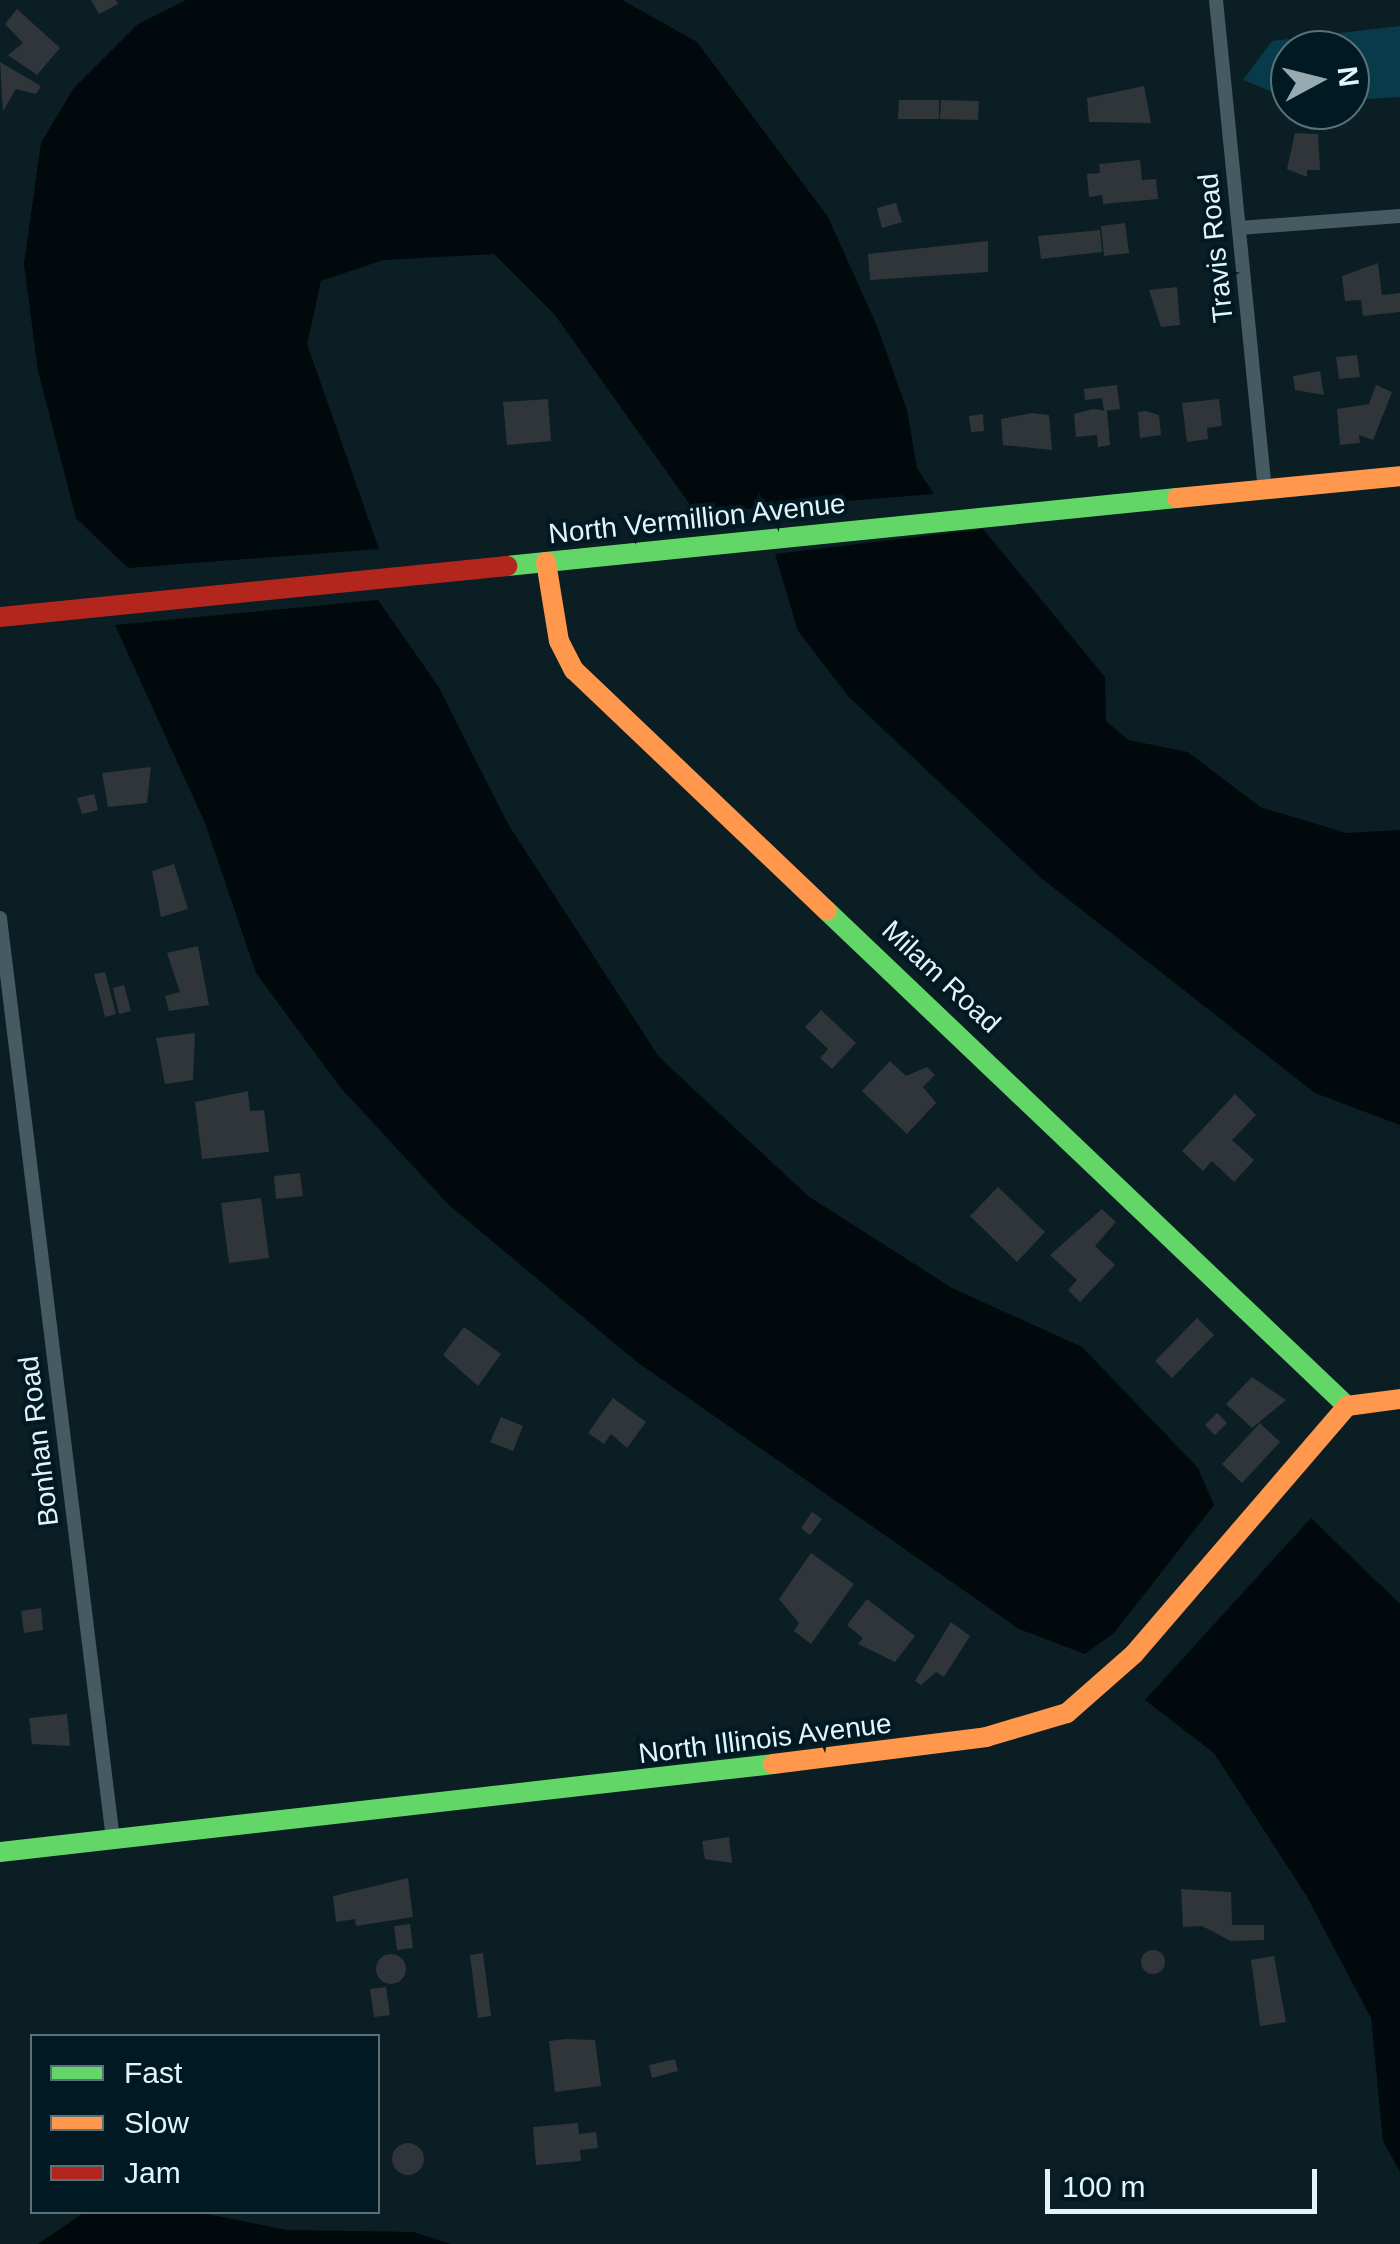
<!DOCTYPE html>
<style>
body{margin:0}
#map{position:relative;width:1400px;height:2244px;overflow:hidden;background:#0a1e24;font-family:Arial,sans-serif}
div>[style]{position:absolute}
.green>*{inset:0;background:#083b49}
.water>*{inset:0;background:#02090d}
.building>*{inset:0;background:#30353a}
.round{border-radius:50%}
.street>*{height:14px;margin:-7px;padding:0 7px;transform-origin:7px;border-radius:7px;background:#465a61}
.fast>*{height:20px;margin:-10px;padding:0 10px;transform-origin:10px;border-radius:10px;background:#63d668}
.slow>*{height:20px;margin:-10px;padding:0 10px;transform-origin:10px;border-radius:10px;background:#ff974d}
.jam>*{height:20px;margin:-10px;padding:0 10px;transform-origin:10px;border-radius:10px;background:#b3261e}
span{translate:-50% -50%;white-space:nowrap;text-align:center;line-height:1.15;-webkit-text-stroke:8px #001922;paint-order:stroke}
.street-label{font-size:28px;color:#e2f5fc}
.legend{position:absolute;left:30px;top:2034px;width:350px;height:180px;box-sizing:border-box;background:#001922;border:2px solid #5a7179;margin:0;padding:12px 18px;list-style:none;font-size:30px;color:#e2f5fc}
.legend li{display:flex;align-items:center;gap:20px;height:50px}
.legend b{width:50px;border:2px solid #5a7179}
.north{position:absolute;left:1270px;top:30px;width:100px;height:100px;box-sizing:border-box;background:#001922;border:2px solid #5a7179;border-radius:50%;rotate:83deg;font-size:28px;font-weight:700;line-height:40px;text-align:center;color:#e2f5fc}
.north::after{content:'';display:block;margin:auto;width:35px;height:45px;background:#96aab0;clip-path:polygon(50% 0,100% 100%,50% 72%,0 100%)}
.scale{position:absolute;left:1045px;top:2169px;width:272px;height:45px;box-sizing:border-box;border:5px solid #e2f5fc;border-top:0;padding-left:12px;font-size:30px;line-height:35px;white-space:nowrap;color:#e2f5fc;-webkit-text-stroke:8px #001922;paint-order:stroke}
</style>
<div id="map">
<div class="green">
<i style="clip-path:polygon(1400px 26px,1400px 97px,1350px 100px,1350px 50px,1290px 50px,1290px 99px,1243px 80px,1272px 41px)"></i>
</div>
<div class="water">
<i style="clip-path:polygon(186px 0,622px 0,697px 42px,828px 217px,877px 326px,907px 410px,917px 468px,934px 494px,696px 513px,555px 315px,494px 254px,383px 260px,321px 281px,307px 344px,379px 549px,128px 568px,76px 518px,38px 371px,24px 264px,41px 143px,73px 89px,138px 24px)"></i>
<i style="clip-path:polygon(983px 529px,1105px 677px,1106px 721px,1128px 740px,1188px 752px,1260px 807px,1346px 833px,1400px 830px,1400px 1125px,1315px 1093px,1041px 878px,849px 697px,798px 631px,775px 554px)"></i>
<i style="clip-path:polygon(378px 600px,438px 686px,508px 824px,659px 1057px,808px 1196px,952px 1288px,1082px 1347px,1198px 1468px,1214px 1505px,1114px 1633px,1085px 1654px,1019px 1629px,637px 1362px,449px 1205px,340px 1087px,256px 973px,205px 823px,115px 625px)"></i>
<i style="clip-path:polygon(1311px 1518px,1400px 1604px,1400px 2172px,1383px 2141px,1371px 2018px,1306px 1895px,1214px 1753px,1145px 1700px)"></i>
<i style="clip-path:polygon(85px 2212px,197px 2212px,287px 2230px,413px 2232px,451px 2244px,38px 2244px)"></i>
</div>
<div class="building">
<i style="clip-path:polygon(91px 0,116px 0,118px 4px,99px 14px)"></i>
<i style="clip-path:polygon(17px 9px,60px 48px,37px 75px,8px 55px,23px 43px,5px 24px)"></i>
<i style="clip-path:polygon(0 62px,41px 86px,36px 94px,16px 89px,3px 111px)"></i>
<i style="clip-path:polygon(1144px 86px,1151px 123px,1089px 122px,1087px 98px)"></i>
<i style="clip-path:polygon(899px 100px,939px 100px,939px 119px,898px 119px)"></i>
<i style="clip-path:polygon(941px 100px,979px 101px,978px 120px,940px 119px)"></i>
<i style="clip-path:polygon(1295px 133px,1318px 134px,1320px 170px,1307px 170px,1307px 177px,1287px 169px)"></i>
<i style="clip-path:polygon(1140px 160px,1142px 180px,1156px 179px,1158px 199px,1103px 204px,1102px 195px,1089px 197px,1087px 174px,1100px 173px,1099px 164px)"></i>
<i style="clip-path:polygon(896px 203px,902px 222px,882px 228px,877px 208px)"></i>
<i style="clip-path:polygon(1125px 223px,1129px 253px,1104px 256px,1101px 226px)"></i>
<i style="clip-path:polygon(1100px 230px,1102px 252px,1041px 259px,1038px 236px)"></i>
<i style="clip-path:polygon(988px 241px,988px 272px,870px 280px,868px 254px)"></i>
<i style="clip-path:polygon(1378px 263px,1382px 295px,1400px 293px,1400px 312px,1363px 316px,1361px 300px,1345px 301px,1342px 276px)"></i>
<i style="clip-path:polygon(1177px 287px,1180px 325px,1161px 327px,1149px 290px)"></i>
<i style="clip-path:polygon(1357px 355px,1360px 377px,1339px 379px,1336px 357px)"></i>
<i style="clip-path:polygon(1320px 371px,1324px 395px,1295px 390px,1293px 376px)"></i>
<i style="clip-path:polygon(1117px 385px,1120px 409px,1104px 411px,1102px 398px,1085px 400px,1084px 389px)"></i>
<i style="clip-path:polygon(1376px 385px,1392px 392px,1373px 440px,1359px 435px,1360px 443px,1340px 445px,1337px 409px,1369px 404px)"></i>
<i style="clip-path:polygon(548px 399px,551px 441px,507px 445px,503px 402px)"></i>
<i style="clip-path:polygon(1219px 399px,1222px 426px,1207px 428px,1208px 439px,1187px 442px,1182px 403px)"></i>
<i style="clip-path:polygon(1093px 409px,1107px 411px,1110px 445px,1098px 447px,1097px 435px,1076px 437px,1074px 414px)"></i>
<i style="clip-path:polygon(1146px 411px,1159px 415px,1161px 435px,1140px 438px,1138px 412px)"></i>
<i style="clip-path:polygon(1032px 413px,1049px 415px,1052px 450px,1003px 445px,1001px 419px)"></i>
<i style="clip-path:polygon(983px 414px,984px 431px,971px 432px,969px 416px)"></i>
<i style="clip-path:polygon(151px 767px,147px 803px,108px 807px,102px 773px)"></i>
<i style="clip-path:polygon(94px 794px,98px 810px,82px 814px,77px 798px)"></i>
<i style="clip-path:polygon(174px 864px,188px 909px,161px 917px,152px 871px)"></i>
<i style="clip-path:polygon(198px 946px,209px 1005px,169px 1011px,165px 996px,180px 992px,167px 953px)"></i>
<i style="clip-path:polygon(105px 972px,116px 1014px,105px 1017px,94px 974px)"></i>
<i style="clip-path:polygon(124px 985px,131px 1011px,119px 1014px,113px 988px)"></i>
<i style="clip-path:polygon(821px 1010px,856px 1043px,832px 1069px,820px 1058px,828px 1049px,805px 1027px)"></i>
<i style="clip-path:polygon(195px 1033px,193px 1080px,165px 1084px,156px 1038px)"></i>
<i style="clip-path:polygon(890px 1061px,906px 1076px,927px 1067px,935px 1075px,923px 1087px,936px 1103px,907px 1134px,862px 1091px)"></i>
<i style="clip-path:polygon(248px 1091px,250px 1111px,264px 1110px,269px 1152px,202px 1159px,195px 1102px)"></i>
<i style="clip-path:polygon(1235px 1094px,1256px 1115px,1232px 1140px,1254px 1160px,1234px 1182px,1212px 1161px,1203px 1171px,1182px 1151px)"></i>
<i style="clip-path:polygon(300px 1173px,303px 1196px,276px 1199px,274px 1176px)"></i>
<i style="clip-path:polygon(998px 1187px,1045px 1232px,1017px 1262px,970px 1216px)"></i>
<i style="clip-path:polygon(261px 1198px,269px 1258px,229px 1263px,221px 1203px)"></i>
<i style="clip-path:polygon(1102px 1209px,1116px 1222px,1095px 1246px,1115px 1265px,1080px 1302px,1068px 1290px,1077px 1280px,1050px 1255px)"></i>
<i style="clip-path:polygon(1197px 1318px,1214px 1335px,1172px 1378px,1155px 1361px)"></i>
<i style="clip-path:polygon(464px 1327px,501px 1354px,478px 1386px,443px 1355px)"></i>
<i style="clip-path:polygon(1252px 1377px,1286px 1400px,1252px 1428px,1226px 1404px)"></i>
<i style="clip-path:polygon(613px 1398px,646px 1422px,627px 1448px,611px 1434px,604px 1444px,588px 1433px)"></i>
<i style="clip-path:polygon(1217px 1413px,1227px 1423px,1215px 1435px,1205px 1425px)"></i>
<i style="clip-path:polygon(501px 1417px,523px 1426px,513px 1451px,490px 1442px)"></i>
<i style="clip-path:polygon(1260px 1423px,1280px 1442px,1242px 1483px,1222px 1464px)"></i>
<i style="clip-path:polygon(812px 1512px,822px 1519px,810px 1535px,801px 1528px)"></i>
<i style="clip-path:polygon(811px 1553px,854px 1584px,811px 1644px,794px 1631px,799px 1623px,779px 1599px)"></i>
<i style="clip-path:polygon(867px 1599px,915px 1636px,895px 1662px,858px 1644px,863px 1638px,847px 1625px)"></i>
<i style="clip-path:polygon(41px 1608px,43px 1630px,24px 1633px,21px 1611px)"></i>
<i style="clip-path:polygon(951px 1622px,970px 1636px,944px 1677px,936px 1672px,921px 1685px,915px 1681px)"></i>
<i style="clip-path:polygon(67px 1714px,70px 1746px,32px 1744px,29px 1718px)"></i>
<i style="clip-path:polygon(729px 1837px,732px 1863px,705px 1859px,702px 1841px)"></i>
<i style="clip-path:polygon(408px 1878px,413px 1917px,356px 1926px,355px 1919px,336px 1922px,333px 1896px)"></i>
<i style="clip-path:polygon(1181px 1889px,1231px 1892px,1232px 1925px,1264px 1925px,1264px 1940px,1231px 1941px,1202px 1926px,1183px 1927px)"></i>
<i style="clip-path:polygon(410px 1924px,413px 1948px,397px 1950px,394px 1926px)"></i>
<i class="round" style="left:1141px;top:1950px;width:24px;height:24px"></i>
<i style="clip-path:polygon(483px 1953px,491px 2016px,478px 2018px,470px 1955px)"></i>
<i class="round" style="left:376px;top:1954px;width:30px;height:30px"></i>
<i style="clip-path:polygon(1274px 1956px,1286px 2022px,1260px 2026px,1251px 1960px)"></i>
<i style="clip-path:polygon(386px 1987px,390px 2015px,374px 2017px,370px 1989px)"></i>
<i style="clip-path:polygon(566px 2039px,595px 2040px,601px 2086px,555px 2092px,549px 2041px)"></i>
<i style="clip-path:polygon(675px 2059px,678px 2071px,652px 2078px,649px 2065px)"></i>
<i style="clip-path:polygon(578px 2123px,579px 2134px,596px 2132px,598px 2148px,580px 2150px,581px 2161px,536px 2165px,533px 2127px)"></i>
<i class="round" style="left:392px;top:2143px;width:32px;height:32px"></i>
</div>
<div class="street">
<i style="left:1216px;top:0;width:492px;rotate:84.3deg"></i>
<i style="left:1239px;top:228px;width:161px;rotate:-4.3deg"></i>
<i style="left:0;top:918px;width:928px;rotate:83.01deg"></i>
</div>
<div class="fast">
<i style="left:507px;top:566px;width:673px;rotate:-5.8deg"></i>
<i style="left:827px;top:911px;width:718px;rotate:43.59deg"></i>
<i style="left:0;top:1852px;width:778px;rotate:-6.49deg"></i>
</div>
<div class="slow">
<i style="left:1177px;top:498px;width:224px;rotate:-5.6deg"></i>
<i style="left:546px;top:562px;width:80px;rotate:80.7deg"></i>
<i style="left:559px;top:641px;width:33px;rotate:63deg"></i>
<i style="left:574px;top:670px;width:349px;rotate:43.6deg"></i>
<i style="left:773px;top:1764px;width:215px;rotate:-7.2deg"></i>
<i style="left:986px;top:1737px;width:84px;rotate:-16.5deg"></i>
<i style="left:1067px;top:1713px;width:89px;rotate:-41.4deg"></i>
<i style="left:1134px;top:1654px;width:327px;rotate:-49.3deg"></i>
<i style="left:1347px;top:1406px;width:53px;rotate:-7.5deg"></i>
</div>
<div class="jam">
<i style="left:0;top:617px;width:510px;rotate:-5.74deg"></i>
</div>
<div class="street-label">
<span style="left:1216px;top:248px;rotate:-96deg">Travis Road</span>
<span style="left:697px;top:519px;rotate:-6deg">North Vermillion Avenue</span>
<span style="left:941px;top:977px;rotate:43deg">Milam Road</span>
<span style="left:39px;top:1441px;rotate:-97deg">Bonhan Road</span>
<span style="left:765px;top:1739px;rotate:-7deg">North Illinois Avenue</span>
</div>
<ul class="legend">
<li><b style="height:12px;background:#63d668"></b>Fast</li>
<li><b style="height:12px;background:#ff974d"></b>Slow</li>
<li><b style="height:12px;background:#b3261e"></b>Jam</li>
</ul>
<div class="north">N</div>
<div class="scale">100 m</div>
</div>
